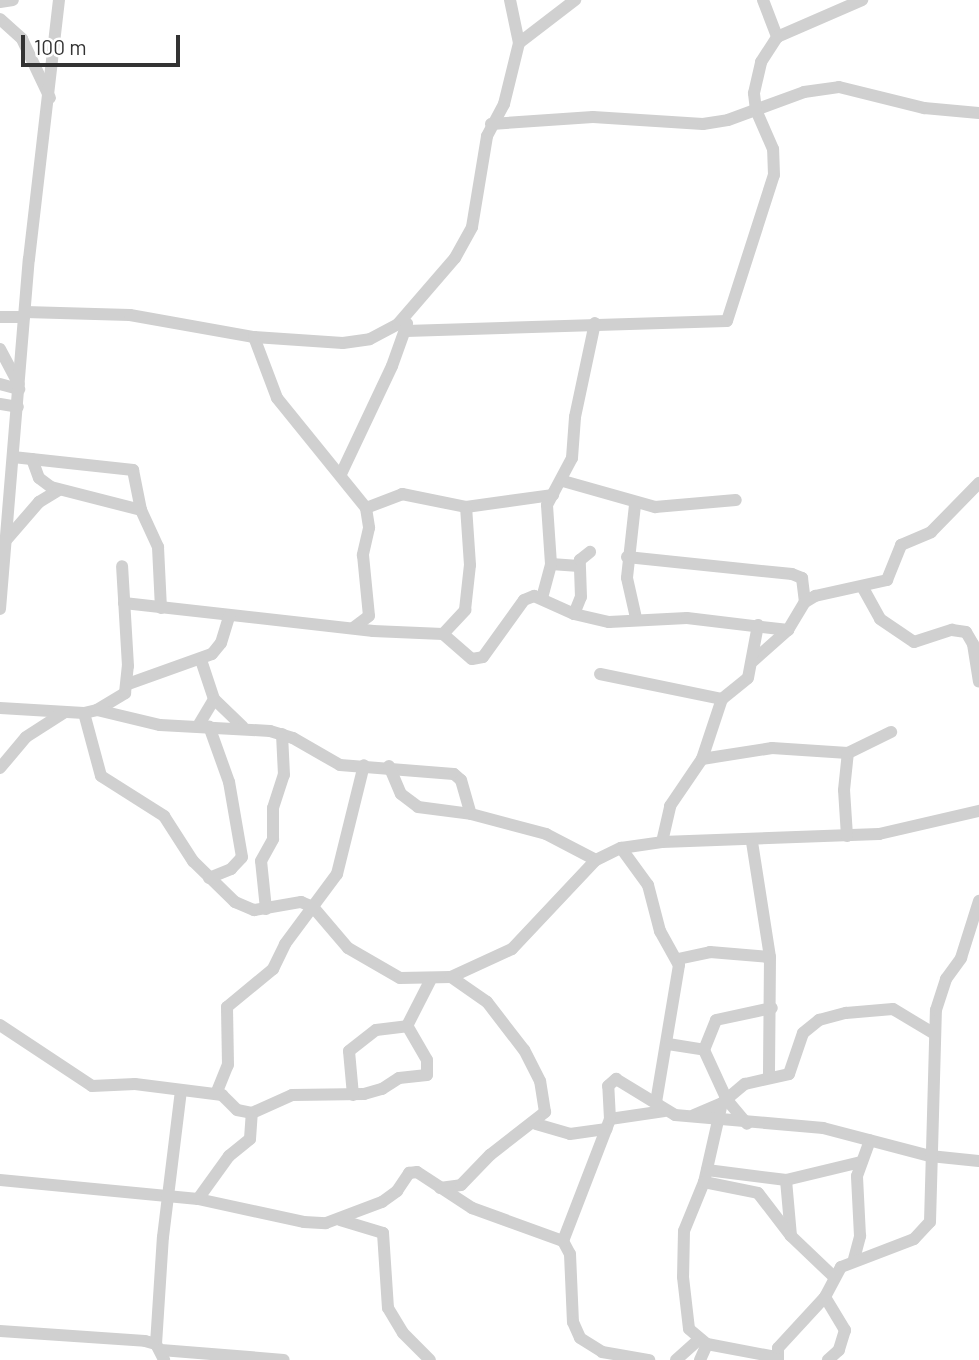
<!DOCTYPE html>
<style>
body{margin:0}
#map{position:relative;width:979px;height:1360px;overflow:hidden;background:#fff;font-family:Barlow,sans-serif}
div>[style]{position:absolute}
.street>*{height:12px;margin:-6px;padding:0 6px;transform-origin:6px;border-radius:6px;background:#d0d0d0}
span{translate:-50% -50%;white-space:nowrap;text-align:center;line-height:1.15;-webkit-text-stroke:7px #fff;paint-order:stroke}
.scale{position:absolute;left:21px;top:35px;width:159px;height:32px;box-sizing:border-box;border:4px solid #333;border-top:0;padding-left:9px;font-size:21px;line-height:24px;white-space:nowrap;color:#333;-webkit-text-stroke:5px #fff;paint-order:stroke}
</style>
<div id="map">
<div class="street">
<i style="left:763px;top:0;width:40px;rotate:69deg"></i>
<i style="left:0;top:2px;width:13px;rotate:-9deg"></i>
<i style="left:0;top:19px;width:30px;rotate:42deg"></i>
<i style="left:22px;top:39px;width:65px;rotate:64.6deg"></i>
<i style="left:519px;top:43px;width:71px;rotate:-37.5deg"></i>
<i style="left:491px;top:124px;width:102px;rotate:-3.9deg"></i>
<i style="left:593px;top:117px;width:110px;rotate:3.6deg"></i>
<i style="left:703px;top:124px;width:25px;rotate:-9deg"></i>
<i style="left:728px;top:120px;width:81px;rotate:-20.2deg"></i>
<i style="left:804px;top:92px;width:35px;rotate:-8deg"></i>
<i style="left:839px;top:87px;width:88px;rotate:13.9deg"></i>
<i style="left:924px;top:108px;width:55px;rotate:5.2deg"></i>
<i style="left:25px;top:312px;width:105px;rotate:1.6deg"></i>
<i style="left:130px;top:315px;width:126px;rotate:10.1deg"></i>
<i style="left:254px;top:337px;width:89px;rotate:3.9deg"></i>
<i style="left:343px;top:343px;width:27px;rotate:-8deg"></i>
<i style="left:370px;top:339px;width:32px;rotate:-28deg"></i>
<i style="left:398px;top:324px;width:87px;rotate:-49.2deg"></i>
<i style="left:455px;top:258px;width:35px;rotate:-61deg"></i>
<i style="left:472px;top:227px;width:92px;rotate:-80.6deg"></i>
<i style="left:487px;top:136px;width:36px;rotate:-62deg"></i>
<i style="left:504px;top:104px;width:63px;rotate:-76.2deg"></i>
<i style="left:519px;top:43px;width:44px;rotate:-101.8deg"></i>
<i style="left:0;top:317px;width:24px"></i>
<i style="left:406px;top:331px;width:321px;rotate:-1.8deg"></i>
<i style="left:727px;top:321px;width:153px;rotate:-72.2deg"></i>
<i style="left:774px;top:175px;width:26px;rotate:-92deg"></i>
<i style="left:773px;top:149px;width:43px;rotate:-113.6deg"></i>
<i style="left:756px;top:110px;width:17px;rotate:-97deg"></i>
<i style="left:754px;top:93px;width:32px;rotate:-77deg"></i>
<i style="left:761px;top:62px;width:30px;rotate:-57deg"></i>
<i style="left:777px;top:37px;width:93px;rotate:-23.5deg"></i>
<i style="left:254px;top:337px;width:65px;rotate:69.3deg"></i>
<i style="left:277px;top:398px;width:141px;rotate:51deg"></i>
<i style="left:366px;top:508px;width:20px;rotate:81deg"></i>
<i style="left:369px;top:528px;width:28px;rotate:103deg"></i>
<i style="left:363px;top:555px;width:61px;rotate:84.4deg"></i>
<i style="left:369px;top:616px;width:20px;rotate:143deg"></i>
<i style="left:0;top:349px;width:40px;rotate:62deg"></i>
<i style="left:0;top:384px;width:20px;rotate:15deg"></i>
<i style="left:0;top:404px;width:18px;rotate:9deg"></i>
<i style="left:13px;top:457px;width:121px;rotate:6.2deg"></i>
<i style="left:133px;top:470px;width:41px;rotate:78.7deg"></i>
<i style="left:141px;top:510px;width:41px;rotate:65.3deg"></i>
<i style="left:158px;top:547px;width:61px;rotate:87.2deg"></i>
<i style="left:32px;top:459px;width:20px;rotate:70deg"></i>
<i style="left:39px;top:478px;width:15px;rotate:37deg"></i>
<i style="left:51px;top:487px;width:93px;rotate:14.3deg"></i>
<i style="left:341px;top:474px;width:119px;rotate:-64.7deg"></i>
<i style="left:392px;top:366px;width:45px;rotate:-70.3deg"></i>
<i style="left:563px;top:481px;width:96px;rotate:15.8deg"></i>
<i style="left:655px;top:507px;width:81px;rotate:-4.9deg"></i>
<i style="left:635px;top:505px;width:73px;rotate:96.3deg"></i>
<i style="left:627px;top:578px;width:41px;rotate:77.3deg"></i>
<i style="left:366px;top:508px;width:39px;rotate:-21deg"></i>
<i style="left:402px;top:494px;width:65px;rotate:11.5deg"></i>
<i style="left:466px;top:507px;width:88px;rotate:-7.9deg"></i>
<i style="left:7px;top:539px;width:49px;rotate:-49.1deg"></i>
<i style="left:39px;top:502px;width:23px;rotate:-31deg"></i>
<i style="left:627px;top:557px;width:166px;rotate:5.9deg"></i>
<i style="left:792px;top:574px;width:11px;rotate:22deg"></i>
<i style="left:802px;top:578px;width:24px;rotate:83deg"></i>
<i style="left:551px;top:564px;width:28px;rotate:4deg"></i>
<i style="left:863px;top:588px;width:35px;rotate:61deg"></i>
<i style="left:880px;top:619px;width:41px;rotate:34.1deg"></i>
<i style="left:914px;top:642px;width:40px;rotate:-18deg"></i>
<i style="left:952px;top:630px;width:14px;rotate:8deg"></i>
<i style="left:966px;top:632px;width:14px;rotate:60deg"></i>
<i style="left:973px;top:644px;width:38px;rotate:81deg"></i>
<i style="left:542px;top:598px;width:35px;rotate:-75deg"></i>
<i style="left:551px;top:564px;width:59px;rotate:-93.9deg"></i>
<i style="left:547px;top:505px;width:53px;rotate:-62deg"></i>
<i style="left:572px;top:458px;width:41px;rotate:-85.8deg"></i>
<i style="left:575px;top:417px;width:96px;rotate:-78deg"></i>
<i style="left:124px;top:603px;width:251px;rotate:6.4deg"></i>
<i style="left:373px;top:631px;width:70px;rotate:2.5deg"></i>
<i style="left:443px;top:634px;width:38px;rotate:41deg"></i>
<i style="left:472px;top:659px;width:11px;rotate:-10deg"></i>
<i style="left:483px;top:657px;width:70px;rotate:-54.3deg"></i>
<i style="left:524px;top:600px;width:11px;rotate:-22deg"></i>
<i style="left:534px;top:596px;width:44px;rotate:24.2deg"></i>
<i style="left:574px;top:614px;width:36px;rotate:13deg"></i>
<i style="left:609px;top:622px;width:78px;rotate:-2.9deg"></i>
<i style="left:687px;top:618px;width:102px;rotate:6.8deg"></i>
<i style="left:788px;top:630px;width:33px;rotate:-59deg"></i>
<i style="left:805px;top:602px;width:12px;rotate:-31deg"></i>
<i style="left:815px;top:596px;width:74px;rotate:-12.5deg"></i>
<i style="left:887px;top:580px;width:38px;rotate:-68deg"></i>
<i style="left:901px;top:545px;width:33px;rotate:-23deg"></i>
<i style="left:931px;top:532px;width:69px;rotate:-45.6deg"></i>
<i style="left:0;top:609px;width:351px;rotate:-85.3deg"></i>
<i style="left:29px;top:259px;width:261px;rotate:-83.4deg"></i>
<i style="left:574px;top:614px;width:18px;rotate:-68deg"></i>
<i style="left:581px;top:597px;width:37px;rotate:-92deg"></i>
<i style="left:580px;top:560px;width:13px;rotate:-39deg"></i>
<i style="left:443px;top:634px;width:33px;rotate:-47deg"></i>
<i style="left:465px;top:610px;width:45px;rotate:-83.7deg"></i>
<i style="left:470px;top:565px;width:58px;rotate:-93.9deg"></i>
<i style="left:201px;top:660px;width:41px;rotate:71.6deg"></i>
<i style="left:214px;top:699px;width:40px;rotate:44deg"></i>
<i style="left:753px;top:661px;width:47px;rotate:-41.5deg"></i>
<i style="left:600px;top:674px;width:125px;rotate:11.6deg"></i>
<i style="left:128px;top:684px;width:89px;rotate:-19.7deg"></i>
<i style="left:212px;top:654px;width:14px;rotate:-51deg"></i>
<i style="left:221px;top:643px;width:28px;rotate:-73deg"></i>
<i style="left:0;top:708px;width:84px;rotate:3.4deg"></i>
<i style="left:84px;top:713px;width:13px;rotate:-13deg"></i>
<i style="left:97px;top:710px;width:33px;rotate:-31deg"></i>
<i style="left:125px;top:693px;width:27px;rotate:-84deg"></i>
<i style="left:128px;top:666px;width:100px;rotate:-93.4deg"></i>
<i style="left:97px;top:710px;width:65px;rotate:13.4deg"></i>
<i style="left:160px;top:725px;width:110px;rotate:3.1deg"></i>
<i style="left:270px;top:731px;width:24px;rotate:17deg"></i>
<i style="left:293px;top:738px;width:54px;rotate:29.9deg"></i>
<i style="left:340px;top:765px;width:114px;rotate:4.5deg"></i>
<i style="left:454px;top:774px;width:9px;rotate:41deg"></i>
<i style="left:461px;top:780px;width:35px;rotate:74deg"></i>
<i style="left:471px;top:814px;width:78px;rotate:14.9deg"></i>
<i style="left:546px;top:834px;width:56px;rotate:27.5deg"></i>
<i style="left:84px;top:713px;width:65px;rotate:74.9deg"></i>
<i style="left:101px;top:776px;width:75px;rotate:32.4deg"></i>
<i style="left:164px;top:816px;width:54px;rotate:57.2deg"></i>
<i style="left:193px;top:861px;width:59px;rotate:44.3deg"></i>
<i style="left:235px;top:902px;width:21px;rotate:23deg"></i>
<i style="left:254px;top:910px;width:48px;rotate:-9.7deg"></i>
<i style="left:301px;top:902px;width:13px;rotate:23deg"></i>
<i style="left:313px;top:907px;width:54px;rotate:49.5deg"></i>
<i style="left:348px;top:948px;width:60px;rotate:30deg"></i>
<i style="left:400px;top:978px;width:51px;rotate:-1.1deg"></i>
<i style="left:451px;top:977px;width:67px;rotate:-24.7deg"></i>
<i style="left:512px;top:949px;width:122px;rotate:-46.7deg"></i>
<i style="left:596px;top:860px;width:28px;rotate:-26deg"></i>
<i style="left:621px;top:848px;width:41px;rotate:-8.3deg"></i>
<i style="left:662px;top:842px;width:217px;rotate:-2.1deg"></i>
<i style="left:879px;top:834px;width:103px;rotate:-13deg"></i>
<i style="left:198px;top:726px;width:31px;rotate:-59deg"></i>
<i style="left:702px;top:759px;width:71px;rotate:-8.9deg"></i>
<i style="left:772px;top:748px;width:76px;rotate:3.8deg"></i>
<i style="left:389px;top:766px;width:30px;rotate:67deg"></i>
<i style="left:401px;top:794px;width:21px;rotate:37deg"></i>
<i style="left:418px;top:807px;width:53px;rotate:7.5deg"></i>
<i style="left:0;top:768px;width:40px;rotate:-50deg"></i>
<i style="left:26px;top:737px;width:46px;rotate:-32.7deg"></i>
<i style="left:847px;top:836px;width:46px;rotate:-93.7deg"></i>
<i style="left:844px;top:790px;width:37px;rotate:-84deg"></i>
<i style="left:848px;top:753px;width:48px;rotate:-26deg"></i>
<i style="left:662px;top:842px;width:37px;rotate:-77deg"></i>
<i style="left:670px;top:806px;width:57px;rotate:-55.8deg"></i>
<i style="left:702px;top:759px;width:63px;rotate:-71.6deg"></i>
<i style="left:722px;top:699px;width:33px;rotate:-39deg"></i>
<i style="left:748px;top:678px;width:54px;rotate:-79.3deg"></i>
<i style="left:752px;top:842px;width:116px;rotate:81.1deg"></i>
<i style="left:770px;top:957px;width:119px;rotate:90.5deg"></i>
<i style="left:621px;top:848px;width:46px;rotate:53.9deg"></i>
<i style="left:648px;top:885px;width:48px;rotate:75.4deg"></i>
<i style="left:660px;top:931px;width:39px;rotate:61deg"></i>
<i style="left:679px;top:965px;width:140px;rotate:99.5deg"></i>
<i style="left:209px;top:878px;width:24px;rotate:-22deg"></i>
<i style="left:231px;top:869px;width:16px;rotate:-47deg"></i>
<i style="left:242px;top:857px;width:76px;rotate:-99.8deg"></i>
<i style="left:229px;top:782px;width:59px;rotate:-109.7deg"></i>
<i style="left:266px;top:909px;width:48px;rotate:-95.9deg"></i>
<i style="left:261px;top:861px;width:25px;rotate:-61deg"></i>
<i style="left:273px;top:839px;width:31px;rotate:-90deg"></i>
<i style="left:273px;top:808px;width:35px;rotate:-72deg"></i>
<i style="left:284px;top:775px;width:41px;rotate:-92.8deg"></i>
<i style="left:678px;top:959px;width:33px;rotate:-12deg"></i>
<i style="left:710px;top:952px;width:60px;rotate:4.8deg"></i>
<i style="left:0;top:1025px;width:110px;rotate:33.5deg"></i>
<i style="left:92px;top:1086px;width:43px;rotate:-2.7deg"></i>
<i style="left:135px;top:1084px;width:88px;rotate:7.2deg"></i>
<i style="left:222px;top:1095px;width:21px;rotate:45deg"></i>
<i style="left:237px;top:1110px;width:15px;rotate:11deg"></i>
<i style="left:252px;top:1113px;width:44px;rotate:-24.2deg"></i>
<i style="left:292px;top:1095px;width:72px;rotate:-0.8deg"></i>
<i style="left:364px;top:1094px;width:19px;rotate:-16deg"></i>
<i style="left:382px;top:1089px;width:20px;rotate:-33deg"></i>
<i style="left:399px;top:1078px;width:28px;rotate:-6deg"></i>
<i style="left:427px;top:1075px;width:15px;rotate:-90deg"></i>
<i style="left:427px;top:1060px;width:39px;rotate:-120deg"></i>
<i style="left:668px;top:1044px;width:36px;rotate:9deg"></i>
<i style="left:704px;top:1050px;width:55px;rotate:65.3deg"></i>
<i style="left:727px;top:1100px;width:31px;rotate:50deg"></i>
<i style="left:704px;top:1050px;width:32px;rotate:-68deg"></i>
<i style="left:716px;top:1020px;width:57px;rotate:-12.1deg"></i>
<i style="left:216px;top:1094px;width:31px;rotate:-68deg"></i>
<i style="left:228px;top:1065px;width:58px;rotate:-91deg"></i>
<i style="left:227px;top:1007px;width:60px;rotate:-39.6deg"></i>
<i style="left:273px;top:969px;width:28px;rotate:-64deg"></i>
<i style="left:285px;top:944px;width:87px;rotate:-53.4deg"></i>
<i style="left:337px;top:874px;width:112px;rotate:-76.1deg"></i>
<i style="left:353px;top:1095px;width:44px;rotate:-95.2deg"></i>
<i style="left:349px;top:1051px;width:34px;rotate:-38deg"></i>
<i style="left:376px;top:1030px;width:31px;rotate:-7deg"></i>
<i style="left:407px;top:1026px;width:51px;rotate:-62.9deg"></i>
<i style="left:722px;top:1103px;width:81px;rotate:102.8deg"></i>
<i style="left:704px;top:1182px;width:53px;rotate:112.2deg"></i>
<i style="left:684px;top:1231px;width:46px;rotate:91.2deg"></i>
<i style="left:683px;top:1277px;width:52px;rotate:83.4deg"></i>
<i style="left:689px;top:1329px;width:23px;rotate:40deg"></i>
<i style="left:707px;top:1344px;width:70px;rotate:10.7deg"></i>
<i style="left:694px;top:1115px;width:30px;rotate:-23deg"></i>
<i style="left:722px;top:1103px;width:30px;rotate:-40deg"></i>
<i style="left:745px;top:1084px;width:45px;rotate:-12.8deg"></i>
<i style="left:789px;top:1074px;width:43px;rotate:-71.1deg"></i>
<i style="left:803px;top:1033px;width:21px;rotate:-39deg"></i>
<i style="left:819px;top:1020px;width:28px;rotate:-15deg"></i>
<i style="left:846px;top:1013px;width:47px;rotate:-4.9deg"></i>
<i style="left:893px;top:1009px;width:47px;rotate:31deg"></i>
<i style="left:610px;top:1119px;width:55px;rotate:-8.4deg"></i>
<i style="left:536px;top:1124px;width:35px;rotate:16deg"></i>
<i style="left:570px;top:1134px;width:37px;rotate:-8deg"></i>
<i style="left:707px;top:1170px;width:80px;rotate:7.2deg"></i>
<i style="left:786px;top:1180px;width:77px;rotate:-13.5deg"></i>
<i style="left:0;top:1180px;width:199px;rotate:5.5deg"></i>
<i style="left:198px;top:1199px;width:108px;rotate:12.2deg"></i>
<i style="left:304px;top:1222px;width:22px;rotate:3deg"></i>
<i style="left:326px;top:1223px;width:60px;rotate:-20.6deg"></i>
<i style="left:382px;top:1202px;width:19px;rotate:-36deg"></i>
<i style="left:397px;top:1191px;width:22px;rotate:-56deg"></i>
<i style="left:409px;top:1173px;width:8px;rotate:-7deg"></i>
<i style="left:417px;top:1172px;width:66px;rotate:33.2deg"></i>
<i style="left:472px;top:1208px;width:97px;rotate:19.9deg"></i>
<i style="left:563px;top:1241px;width:15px;rotate:62deg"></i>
<i style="left:570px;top:1254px;width:68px;rotate:87.5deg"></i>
<i style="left:573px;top:1322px;width:17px;rotate:66deg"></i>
<i style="left:580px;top:1338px;width:26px;rotate:32deg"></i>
<i style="left:602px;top:1352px;width:48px;rotate:9.7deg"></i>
<i style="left:786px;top:1180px;width:56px;rotate:84.9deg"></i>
<i style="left:704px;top:1182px;width:55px;rotate:11.5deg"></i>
<i style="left:758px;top:1193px;width:54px;rotate:52.5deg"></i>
<i style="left:791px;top:1236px;width:58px;rotate:43.6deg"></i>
<i style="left:440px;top:1188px;width:21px;rotate:-8deg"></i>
<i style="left:461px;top:1185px;width:42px;rotate:-46deg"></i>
<i style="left:490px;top:1155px;width:70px;rotate:-38deg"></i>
<i style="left:545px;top:1112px;width:31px;rotate:-99deg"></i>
<i style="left:540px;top:1081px;width:35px;rotate:-117deg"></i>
<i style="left:524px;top:1050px;width:61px;rotate:-127.6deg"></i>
<i style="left:487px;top:1002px;width:44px;rotate:-145.2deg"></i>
<i style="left:198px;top:1199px;width:53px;rotate:-54.2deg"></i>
<i style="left:229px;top:1156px;width:27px;rotate:-39deg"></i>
<i style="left:250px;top:1139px;width:26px;rotate:-86deg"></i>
<i style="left:340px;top:1220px;width:45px;rotate:16.8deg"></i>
<i style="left:383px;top:1233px;width:75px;rotate:86.2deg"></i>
<i style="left:388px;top:1308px;width:29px;rotate:59deg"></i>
<i style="left:403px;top:1333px;width:38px;rotate:45deg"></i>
<i style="left:563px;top:1241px;width:131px;rotate:-68.9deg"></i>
<i style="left:610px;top:1119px;width:33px;rotate:-93deg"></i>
<i style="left:608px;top:1086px;width:11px;rotate:-41deg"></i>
<i style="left:616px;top:1079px;width:69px;rotate:31.4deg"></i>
<i style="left:675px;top:1115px;width:149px;rotate:5deg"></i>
<i style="left:823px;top:1128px;width:111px;rotate:14.7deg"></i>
<i style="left:930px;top:1156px;width:49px;rotate:5.8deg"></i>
<i style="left:854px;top:1259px;width:24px;rotate:-75deg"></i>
<i style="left:860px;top:1236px;width:60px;rotate:-92.9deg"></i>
<i style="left:857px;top:1176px;width:38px;rotate:-70deg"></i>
<i style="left:825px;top:1297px;width:39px;rotate:59deg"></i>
<i style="left:845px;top:1330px;width:21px;rotate:107deg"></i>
<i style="left:839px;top:1350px;width:15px;rotate:138deg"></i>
<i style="left:0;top:1331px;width:145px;rotate:3.9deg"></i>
<i style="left:145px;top:1341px;width:11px;rotate:15deg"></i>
<i style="left:156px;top:1344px;width:18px;rotate:63deg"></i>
<i style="left:156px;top:1344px;width:107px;rotate:-86.3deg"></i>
<i style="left:163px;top:1237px;width:147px;rotate:-83deg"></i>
<i style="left:161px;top:1350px;width:123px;rotate:4.6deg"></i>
<i style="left:676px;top:1360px;width:30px;rotate:-42deg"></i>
<i style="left:700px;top:1360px;width:17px;rotate:-66deg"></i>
<i style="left:778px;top:1360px;width:12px;rotate:-90deg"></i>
<i style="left:778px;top:1348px;width:69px;rotate:-47.3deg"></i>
<i style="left:825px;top:1297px;width:34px;rotate:-62deg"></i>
<i style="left:841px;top:1267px;width:78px;rotate:-21deg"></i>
<i style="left:914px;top:1239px;width:23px;rotate:-47deg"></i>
<i style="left:930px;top:1222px;width:212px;rotate:-88.4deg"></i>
<i style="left:936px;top:1010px;width:33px;rotate:-72deg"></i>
<i style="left:946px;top:979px;width:26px;rotate:-54deg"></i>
<i style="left:961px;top:958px;width:60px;rotate:-72.5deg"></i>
</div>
<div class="scale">100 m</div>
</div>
